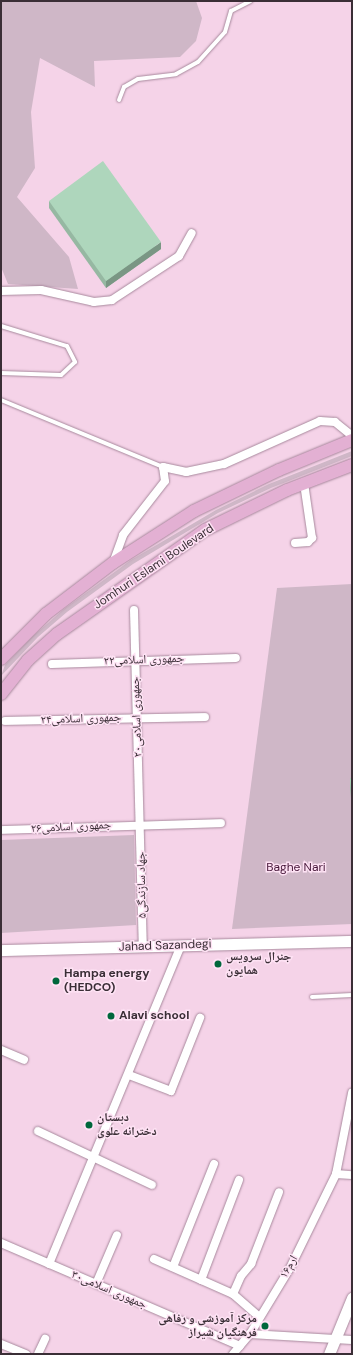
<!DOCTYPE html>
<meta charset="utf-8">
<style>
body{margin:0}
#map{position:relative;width:353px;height:1355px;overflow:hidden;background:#f5d3e8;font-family:"DM Sans","Noto Naskh Arabic",sans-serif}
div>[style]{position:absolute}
.green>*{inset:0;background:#cfb7c7}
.roads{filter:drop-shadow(0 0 1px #a8899d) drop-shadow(0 0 1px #a8899d)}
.lane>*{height:4px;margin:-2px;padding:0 2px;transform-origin:2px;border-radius:2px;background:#fff}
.street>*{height:8px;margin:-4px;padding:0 4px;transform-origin:4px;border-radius:4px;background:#fff}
.secondary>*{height:11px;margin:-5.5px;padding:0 5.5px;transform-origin:5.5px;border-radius:5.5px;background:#fff}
.primary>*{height:12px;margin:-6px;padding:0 6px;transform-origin:6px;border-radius:6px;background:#e3b0d3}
.wall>*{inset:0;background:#96b8a2}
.shaded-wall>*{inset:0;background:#7a9684}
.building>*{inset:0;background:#aed6bc}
.dots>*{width:11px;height:11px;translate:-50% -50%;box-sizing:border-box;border:2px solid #fee2f4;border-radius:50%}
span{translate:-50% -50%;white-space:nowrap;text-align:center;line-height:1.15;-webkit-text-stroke:3px #fee2f4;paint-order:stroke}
.street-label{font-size:12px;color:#3a2e36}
.park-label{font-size:12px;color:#451638}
.poi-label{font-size:12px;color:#3a2e36;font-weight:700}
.left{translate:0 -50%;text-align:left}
.right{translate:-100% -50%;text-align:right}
.frame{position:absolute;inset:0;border:2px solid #3a2e36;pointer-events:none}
</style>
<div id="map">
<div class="green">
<i style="clip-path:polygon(1px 1px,196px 1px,202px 18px,196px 41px,180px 57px,94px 61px,95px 87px,40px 58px,31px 112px,35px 168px,17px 197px,69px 257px,78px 289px,8px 284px,1px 267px)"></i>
<i style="clip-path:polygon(352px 451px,352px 456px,271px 488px,218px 513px,133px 564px,67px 612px,38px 637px,1px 676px,5px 665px,32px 637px,64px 609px,131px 560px,216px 510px,269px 484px)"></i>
<i style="clip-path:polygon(352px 584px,352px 924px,232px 929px,277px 588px)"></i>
<i style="clip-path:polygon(134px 835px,136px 925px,1px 933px,1px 840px)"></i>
</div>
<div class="roads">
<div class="lane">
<i style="left:119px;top:100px;width:14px;rotate:-69deg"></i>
<i style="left:124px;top:87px;width:16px;rotate:-30deg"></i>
<i style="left:138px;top:79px;width:38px;rotate:-7deg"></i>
<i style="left:176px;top:74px;width:25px;rotate:-29deg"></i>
<i style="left:198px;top:62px;width:40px;rotate:-48deg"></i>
<i style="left:225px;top:32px;width:22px;rotate:-74deg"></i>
<i style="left:231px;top:11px;width:22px;rotate:-27deg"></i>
<i style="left:1px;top:326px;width:69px;rotate:16.9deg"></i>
<i style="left:67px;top:346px;width:18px;rotate:63deg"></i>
<i style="left:75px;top:362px;width:19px;rotate:137deg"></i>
<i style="left:61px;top:375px;width:60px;rotate:-178.1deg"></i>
<i style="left:1px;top:400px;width:175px;rotate:22.5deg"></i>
<i style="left:312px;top:997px;width:40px;rotate:-2.9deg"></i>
</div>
<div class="street">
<i style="left:1px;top:291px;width:40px;rotate:-1.4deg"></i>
<i style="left:41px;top:290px;width:54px;rotate:12.8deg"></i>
<i style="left:94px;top:302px;width:18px;rotate:-6deg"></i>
<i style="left:112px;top:300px;width:80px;rotate:-33.3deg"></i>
<i style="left:179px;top:256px;width:26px;rotate:-61deg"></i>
<i style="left:295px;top:543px;width:13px;rotate:-4deg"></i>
<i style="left:308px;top:542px;width:6px;rotate:-45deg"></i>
<i style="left:312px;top:538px;width:56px;rotate:-98.3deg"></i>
<i style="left:113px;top:563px;width:30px;rotate:-70deg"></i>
<i style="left:123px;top:535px;width:68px;rotate:-52.1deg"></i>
<i style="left:165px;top:481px;width:14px;rotate:-98deg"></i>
<i style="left:163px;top:467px;width:24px;rotate:12deg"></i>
<i style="left:186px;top:472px;width:39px;rotate:-12deg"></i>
<i style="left:224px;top:464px;width:105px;rotate:-24.1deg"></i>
<i style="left:320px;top:421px;width:15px;rotate:4deg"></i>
<i style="left:335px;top:422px;width:22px;rotate:39deg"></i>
<i style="left:134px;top:610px;width:336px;rotate:88.5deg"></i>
<i style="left:52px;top:664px;width:184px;rotate:-1.9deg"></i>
<i style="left:5px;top:721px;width:200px;rotate:-1.1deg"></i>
<i style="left:1px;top:830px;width:220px;rotate:-1.8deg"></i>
<i style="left:1px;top:1050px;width:25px;rotate:23deg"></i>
<i style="left:129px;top:1075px;width:45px;rotate:20.9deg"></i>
<i style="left:171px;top:1091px;width:79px;rotate:-68.3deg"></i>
<i style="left:38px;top:1131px;width:126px;rotate:25.3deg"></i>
<i style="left:336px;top:1174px;width:16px;rotate:4deg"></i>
<i style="left:1px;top:1243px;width:260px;rotate:23.3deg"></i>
<i style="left:154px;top:1259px;width:86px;rotate:23.9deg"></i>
<i style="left:233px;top:1294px;width:35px;rotate:41deg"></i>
<i style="left:49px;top:1264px;width:345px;rotate:-67.5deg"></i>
<i style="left:173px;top:1267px;width:111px;rotate:-68.3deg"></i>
<i style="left:201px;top:1280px;width:107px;rotate:-69.2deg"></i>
<i style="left:96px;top:1284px;width:53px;rotate:-66.8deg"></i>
<i style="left:233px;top:1294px;width:20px;rotate:-66deg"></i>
<i style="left:241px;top:1276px;width:16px;rotate:-50deg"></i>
<i style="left:251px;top:1264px;width:77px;rotate:-68.7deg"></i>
<i style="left:250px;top:1334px;width:102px;rotate:3.4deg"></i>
<i style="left:1px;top:1344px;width:27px;rotate:22deg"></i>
<i style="left:38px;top:1354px;width:17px;rotate:-65deg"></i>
<i style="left:233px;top:1354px;width:26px;rotate:-50deg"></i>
<i style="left:250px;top:1334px;width:77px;rotate:-58.8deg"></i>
<i style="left:290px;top:1268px;width:105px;rotate:-63.9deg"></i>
<i style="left:336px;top:1174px;width:83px;rotate:-78.8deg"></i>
</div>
<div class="secondary">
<i style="left:1px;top:950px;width:351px;rotate:-1.5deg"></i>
<i style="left:329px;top:1354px;width:61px;rotate:-67.7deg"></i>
</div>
<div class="primary">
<i style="left:1px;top:659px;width:64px;rotate:-45deg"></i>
<i style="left:46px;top:614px;width:84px;rotate:-37.3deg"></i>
<i style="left:113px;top:563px;width:96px;rotate:-32.7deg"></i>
<i style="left:194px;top:511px;width:94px;rotate:-25.8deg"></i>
<i style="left:279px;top:470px;width:79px;rotate:-22.3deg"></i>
<i style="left:1px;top:694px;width:43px;rotate:-51.5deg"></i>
<i style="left:28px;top:660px;width:39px;rotate:-42deg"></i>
<i style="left:57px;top:634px;width:181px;rotate:-35.1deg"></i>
<i style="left:205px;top:530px;width:91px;rotate:-26deg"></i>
<i style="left:287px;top:490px;width:70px;rotate:-21deg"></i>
</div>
</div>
<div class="wall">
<i style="clip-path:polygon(49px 201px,161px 249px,106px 288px,49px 208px)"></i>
<i style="clip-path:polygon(352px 775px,352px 808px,350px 787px,350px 780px)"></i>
</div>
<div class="shaded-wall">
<i style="clip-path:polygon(161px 242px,161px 249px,106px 288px,106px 281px)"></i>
</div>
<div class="building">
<i style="clip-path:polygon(103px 161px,161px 242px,106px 281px,49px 201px)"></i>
<i style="clip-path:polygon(352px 775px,352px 801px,350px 780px)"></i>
</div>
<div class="dots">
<i style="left:218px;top:964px;background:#00673c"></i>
<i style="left:56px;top:981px;background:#00673c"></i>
<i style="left:111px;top:1016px;background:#00673c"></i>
<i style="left:89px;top:1125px;background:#00673c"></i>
<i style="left:265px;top:1326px;background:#00673c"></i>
</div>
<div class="street-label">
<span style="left:154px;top:567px;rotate:-34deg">Jomhuri Eslami Boulevard</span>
<span style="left:144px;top:660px;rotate:-2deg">جمهوری اسلامی۲۲</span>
<span style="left:137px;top:717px;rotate:-92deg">جمهوری اسلامی۲۰</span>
<span style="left:81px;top:719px;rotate:-2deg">جمهوری اسلامی۲۴</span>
<span style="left:71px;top:827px;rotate:-3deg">جمهوری اسلامی۲۶</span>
<span style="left:142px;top:885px;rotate:-91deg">جهاد سازندگی۵</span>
<span style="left:165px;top:946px;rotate:-2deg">Jahad Sazandegi</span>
<span style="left:289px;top:1267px;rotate:-61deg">ارم۱۶</span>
<span style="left:109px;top:1290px;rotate:23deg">جمهوری اسلامی۳۰</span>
</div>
<div class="park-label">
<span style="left:296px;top:868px">Baghe Nari</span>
</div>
<div class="poi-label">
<span class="left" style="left:226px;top:964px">جنرال سرویس<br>همایون</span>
<span class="left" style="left:64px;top:981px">Hampa energy<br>(HEDCO)</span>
<span class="left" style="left:119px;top:1016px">Alavi school</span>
<span class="left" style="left:97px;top:1125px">دبستان<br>دخترانه علوی</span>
<span class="right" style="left:257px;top:1326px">مرکز آموزشی و رفاهی<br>فرهنگیان شیراز</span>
</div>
<div class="frame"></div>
</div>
